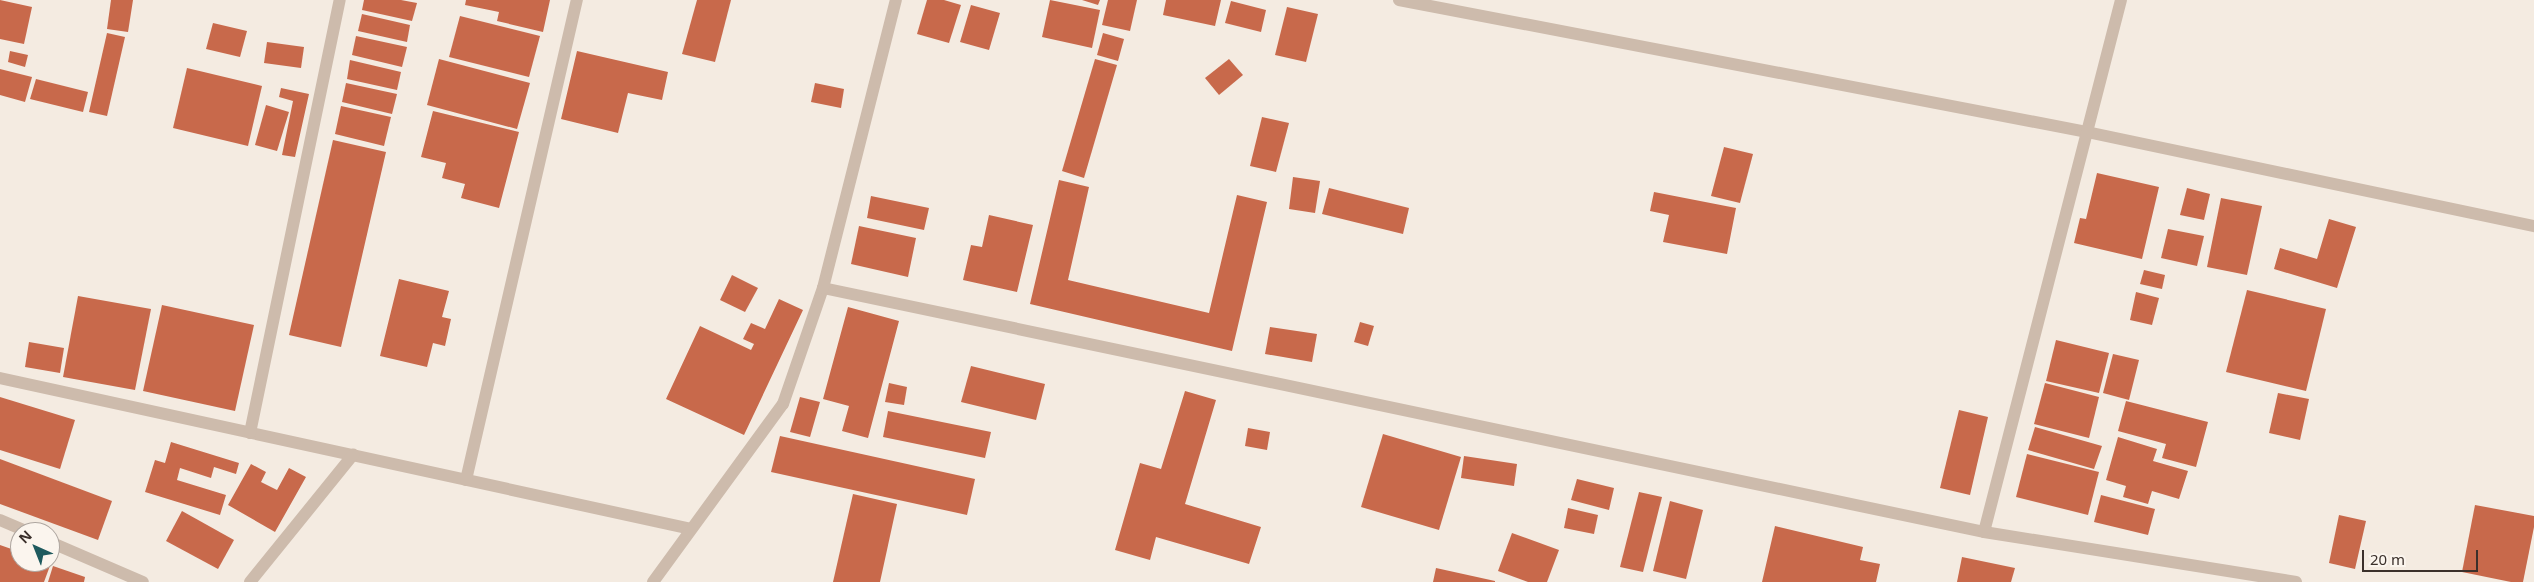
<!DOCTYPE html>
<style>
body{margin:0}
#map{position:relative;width:2534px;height:582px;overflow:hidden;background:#f4ebe1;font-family:"Noto Sans",sans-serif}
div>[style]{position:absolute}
.building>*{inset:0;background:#c8694b}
.minor>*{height:12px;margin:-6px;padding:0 6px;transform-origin:6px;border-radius:6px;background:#cdbbac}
span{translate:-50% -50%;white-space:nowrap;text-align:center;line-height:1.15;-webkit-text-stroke:4px #fbf5ee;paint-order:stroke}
.north{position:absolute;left:10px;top:522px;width:50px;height:50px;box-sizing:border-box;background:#fbf5ee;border:1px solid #aea6a0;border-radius:50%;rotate:316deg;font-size:14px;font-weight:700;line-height:20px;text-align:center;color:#3b302b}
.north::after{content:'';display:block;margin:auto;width:18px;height:22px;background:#1f5a5e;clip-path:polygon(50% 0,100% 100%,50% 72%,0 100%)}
.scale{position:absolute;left:2362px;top:550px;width:116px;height:22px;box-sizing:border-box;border:2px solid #3b302b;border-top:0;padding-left:6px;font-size:15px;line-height:18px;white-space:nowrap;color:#3b302b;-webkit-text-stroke:4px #fbf5ee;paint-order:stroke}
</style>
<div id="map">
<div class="building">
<i style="clip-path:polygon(0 0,32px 7px,24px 44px,0 39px)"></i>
<i style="clip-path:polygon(111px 0,133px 0,128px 32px,107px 29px)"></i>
<i style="clip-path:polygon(364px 0,401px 0,417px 3px,412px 21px,362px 10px)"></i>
<i style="clip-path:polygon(466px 0,550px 0,543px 32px,497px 21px,499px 12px,465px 5px)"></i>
<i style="clip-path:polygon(697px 0,731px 0,715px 62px,682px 54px)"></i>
<i style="clip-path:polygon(927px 0,944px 0,961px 5px,949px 43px,917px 34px)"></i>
<i style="clip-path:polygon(1050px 0,1100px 10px,1092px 48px,1042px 37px)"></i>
<i style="clip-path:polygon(1082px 0,1100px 0,1098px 5px)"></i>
<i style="clip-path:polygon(1108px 0,1137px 0,1130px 31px,1102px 25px)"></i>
<i style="clip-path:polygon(1166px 0,1221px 0,1215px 26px,1163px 15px)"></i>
<i style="clip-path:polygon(1231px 1px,1266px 10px,1261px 32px,1225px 23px)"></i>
<i style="clip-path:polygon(971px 5px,1000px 13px,989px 50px,960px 42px)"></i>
<i style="clip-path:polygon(1287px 7px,1318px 14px,1306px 62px,1275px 55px)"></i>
<i style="clip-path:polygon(362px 14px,410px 25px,407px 42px,358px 31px)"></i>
<i style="clip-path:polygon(460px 16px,540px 36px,529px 77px,449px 57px)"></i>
<i style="clip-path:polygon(213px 23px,247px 31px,240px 57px,206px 49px)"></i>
<i style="clip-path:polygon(107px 33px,125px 37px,107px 116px,89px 112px)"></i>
<i style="clip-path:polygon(1103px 33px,1124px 39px,1118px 61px,1097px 55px)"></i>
<i style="clip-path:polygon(356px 36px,407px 47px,402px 67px,352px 55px)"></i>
<i style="clip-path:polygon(267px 42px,304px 47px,301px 68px,264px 63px)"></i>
<i style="clip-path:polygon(10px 51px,28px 55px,25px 67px,8px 62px)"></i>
<i style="clip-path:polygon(577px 51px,668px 72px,662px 100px,628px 93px,618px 133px,561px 119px)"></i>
<i style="clip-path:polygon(439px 59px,530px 83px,517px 129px,427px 105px)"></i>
<i style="clip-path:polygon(1095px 59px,1117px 65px,1084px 178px,1062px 171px)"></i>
<i style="clip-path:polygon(1229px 59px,1243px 75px,1219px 95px,1205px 78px)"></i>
<i style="clip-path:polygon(350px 60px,401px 72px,397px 90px,347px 79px)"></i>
<i style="clip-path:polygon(187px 68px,262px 86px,248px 146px,173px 128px)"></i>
<i style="clip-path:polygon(0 69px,32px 77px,25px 102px,0 95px)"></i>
<i style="clip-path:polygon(36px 79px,88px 92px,83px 112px,30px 99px)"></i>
<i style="clip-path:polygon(346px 83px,397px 94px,392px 114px,342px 102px)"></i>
<i style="clip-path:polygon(815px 83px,844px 89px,841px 108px,811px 102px)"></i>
<i style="clip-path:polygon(281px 88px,309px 94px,295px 157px,282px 155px,293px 101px,279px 97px)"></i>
<i style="clip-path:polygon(266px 105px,289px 112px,277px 151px,255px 145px)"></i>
<i style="clip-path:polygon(341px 106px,391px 117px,384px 146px,335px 134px)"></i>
<i style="clip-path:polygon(433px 111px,519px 132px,499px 208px,461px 198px,465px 184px,442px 178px,446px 163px,421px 157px)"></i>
<i style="clip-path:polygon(1262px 117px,1289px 123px,1276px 172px,1250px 166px)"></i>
<i style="clip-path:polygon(333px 140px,386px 152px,341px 347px,289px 335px)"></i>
<i style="clip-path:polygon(1724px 147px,1753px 154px,1740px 203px,1711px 196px)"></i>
<i style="clip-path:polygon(2097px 173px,2159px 187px,2142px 259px,2074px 243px,2080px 218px,2086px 219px)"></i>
<i style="clip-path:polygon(1293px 177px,1320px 181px,1315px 213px,1289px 209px)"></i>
<i style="clip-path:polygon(1059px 180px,1089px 187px,1068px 280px,1209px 313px,1237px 195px,1267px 202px,1232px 351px,1030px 304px)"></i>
<i style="clip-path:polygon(1329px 188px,1409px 208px,1403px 234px,1322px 214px)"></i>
<i style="clip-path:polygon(2187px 188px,2210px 194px,2204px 220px,2180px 215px)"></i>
<i style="clip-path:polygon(1654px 192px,1736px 208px,1727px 254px,1663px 242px,1669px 215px,1650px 211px)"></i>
<i style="clip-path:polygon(871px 196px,929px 208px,924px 230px,867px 218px)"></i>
<i style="clip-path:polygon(2221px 198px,2262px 206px,2247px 275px,2207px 267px)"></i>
<i style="clip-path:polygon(989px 215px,1033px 225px,1017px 292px,963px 280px,971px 245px,982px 247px)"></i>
<i style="clip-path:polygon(2329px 219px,2356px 227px,2337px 288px,2274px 269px,2280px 248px,2317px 259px)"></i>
<i style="clip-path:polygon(859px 226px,916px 238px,908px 277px,851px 264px)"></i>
<i style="clip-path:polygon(2168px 229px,2204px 236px,2197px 266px,2161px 258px)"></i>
<i style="clip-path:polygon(2144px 270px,2165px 275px,2162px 289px,2140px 284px)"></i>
<i style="clip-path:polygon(732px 275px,758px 288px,745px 312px,720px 300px)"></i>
<i style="clip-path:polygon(399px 279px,449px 291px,442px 317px,451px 319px,445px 346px,433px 343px,427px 367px,380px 356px)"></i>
<i style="clip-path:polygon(2247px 290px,2326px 309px,2306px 391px,2226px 372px)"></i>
<i style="clip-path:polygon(2136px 292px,2159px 298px,2152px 325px,2130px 320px)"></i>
<i style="clip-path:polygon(78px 296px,151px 309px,135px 390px,63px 377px)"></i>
<i style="clip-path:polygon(779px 299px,803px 310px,744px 435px,666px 399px,700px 326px,751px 350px,754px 344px,743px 339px,751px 323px,765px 329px)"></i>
<i style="clip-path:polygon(162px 305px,254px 325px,235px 411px,143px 391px)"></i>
<i style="clip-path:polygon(848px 307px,899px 321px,868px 438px,842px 431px,849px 406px,823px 399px)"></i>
<i style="clip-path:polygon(1360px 322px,1374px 326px,1368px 346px,1354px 342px)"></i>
<i style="clip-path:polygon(1270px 327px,1317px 334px,1312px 362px,1265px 354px)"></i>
<i style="clip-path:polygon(2056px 340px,2109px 353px,2099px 393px,2046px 381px)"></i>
<i style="clip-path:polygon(29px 342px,64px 348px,60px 373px,25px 367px)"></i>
<i style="clip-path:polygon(2113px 354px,2139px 360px,2129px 400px,2103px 393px)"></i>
<i style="clip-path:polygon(971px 366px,1045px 384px,1036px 420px,961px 402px)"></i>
<i style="clip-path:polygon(889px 383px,907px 387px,904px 405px,885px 402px)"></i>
<i style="clip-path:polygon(2045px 383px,2099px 397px,2089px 438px,2034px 424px)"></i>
<i style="clip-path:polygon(1185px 391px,1216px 400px,1185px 504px,1261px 527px,1249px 564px,1156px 537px,1150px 560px,1115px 550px,1140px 463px,1161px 469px)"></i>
<i style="clip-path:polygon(2278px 393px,2309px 399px,2300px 440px,2269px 433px)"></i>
<i style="clip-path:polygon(0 397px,75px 420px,60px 469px,0 450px)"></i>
<i style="clip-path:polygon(800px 397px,820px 402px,810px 437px,790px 432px)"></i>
<i style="clip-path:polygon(2126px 401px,2208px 422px,2196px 467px,2162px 458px,2166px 444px,2118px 431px)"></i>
<i style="clip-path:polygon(1959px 410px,1988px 417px,1970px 495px,1940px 488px)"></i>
<i style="clip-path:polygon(888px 411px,991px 432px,985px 458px,883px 437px)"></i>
<i style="clip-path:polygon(2035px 427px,2102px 446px,2094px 469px,2028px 450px)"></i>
<i style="clip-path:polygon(1248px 428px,1270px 432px,1267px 450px,1245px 446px)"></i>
<i style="clip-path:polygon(1383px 434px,1461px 457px,1439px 530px,1361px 507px)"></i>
<i style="clip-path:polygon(780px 436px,975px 479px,967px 515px,771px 472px)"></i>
<i style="clip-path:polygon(2118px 437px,2157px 449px,2153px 461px,2188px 471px,2179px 499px,2152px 491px,2148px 504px,2123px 497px,2126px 486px,2106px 480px)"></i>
<i style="clip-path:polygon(171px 442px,239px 463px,236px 474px,214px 467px,211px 478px,180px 468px,177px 480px,226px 495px,220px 515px,145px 492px,155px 460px,165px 463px)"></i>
<i style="clip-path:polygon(2027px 454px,2099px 472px,2088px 515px,2016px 497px)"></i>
<i style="clip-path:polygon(1464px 456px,1517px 464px,1514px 486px,1461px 478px)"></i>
<i style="clip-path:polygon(0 459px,112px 501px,98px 540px,0 504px)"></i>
<i style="clip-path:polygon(251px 464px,266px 472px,261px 482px,277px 490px,289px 468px,306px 477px,275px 532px,228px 505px)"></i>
<i style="clip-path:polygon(1577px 479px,1614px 488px,1609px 510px,1571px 500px)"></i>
<i style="clip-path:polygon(1639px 492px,1662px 497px,1643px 572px,1620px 567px)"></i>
<i style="clip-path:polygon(853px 494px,897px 504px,880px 582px,833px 582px)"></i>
<i style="clip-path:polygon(2101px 495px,2155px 509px,2148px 535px,2094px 522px)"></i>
<i style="clip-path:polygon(1670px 501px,1703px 510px,1686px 579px,1653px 571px)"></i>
<i style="clip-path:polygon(2475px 505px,2534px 516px,2534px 527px,2523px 582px,2511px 582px,2462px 572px)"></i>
<i style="clip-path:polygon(1568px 508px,1598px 515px,1594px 534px,1564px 528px)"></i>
<i style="clip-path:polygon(182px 511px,234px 540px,218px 569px,166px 541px)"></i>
<i style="clip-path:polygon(2339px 515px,2366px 521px,2355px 569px,2329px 563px)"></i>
<i style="clip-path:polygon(1775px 526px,1863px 547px,1860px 560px,1880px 564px,1876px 582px,1762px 582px)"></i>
<i style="clip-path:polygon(1512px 533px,1559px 550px,1547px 582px,1528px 582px,1498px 571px)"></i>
<i style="clip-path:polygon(0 545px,20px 552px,20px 562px,51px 563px,44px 582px,0 582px)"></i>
<i style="clip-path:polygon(1962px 557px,2015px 568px,2011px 582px,1957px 582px)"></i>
<i style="clip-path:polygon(53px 566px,85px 577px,84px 582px,48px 582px)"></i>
<i style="clip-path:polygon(1436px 568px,1495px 581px,1495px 582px,1433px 582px)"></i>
</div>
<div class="minor">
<i style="left:1399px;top:0;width:701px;rotate:10.86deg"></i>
<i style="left:2087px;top:132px;width:457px;rotate:11.9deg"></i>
<i style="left:823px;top:288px;width:1186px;rotate:11.87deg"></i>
<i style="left:1984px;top:532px;width:316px;rotate:9.1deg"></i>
<i style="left:0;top:378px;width:707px;rotate:12.33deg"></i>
<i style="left:250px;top:433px;width:442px;rotate:-78.3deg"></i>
<i style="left:466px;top:480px;width:493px;rotate:-77deg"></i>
<i style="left:0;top:520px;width:30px;rotate:23deg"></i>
<i style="left:1984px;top:532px;width:549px;rotate:-75.56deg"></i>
<i style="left:50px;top:542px;width:101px;rotate:23.3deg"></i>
<i style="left:250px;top:582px;width:164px;rotate:-51deg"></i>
<i style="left:653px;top:582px;width:220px;rotate:-53.9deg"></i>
<i style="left:783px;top:404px;width:123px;rotate:-71deg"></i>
<i style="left:823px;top:288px;width:297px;rotate:-75.8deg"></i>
</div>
<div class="north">N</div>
<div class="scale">20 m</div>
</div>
